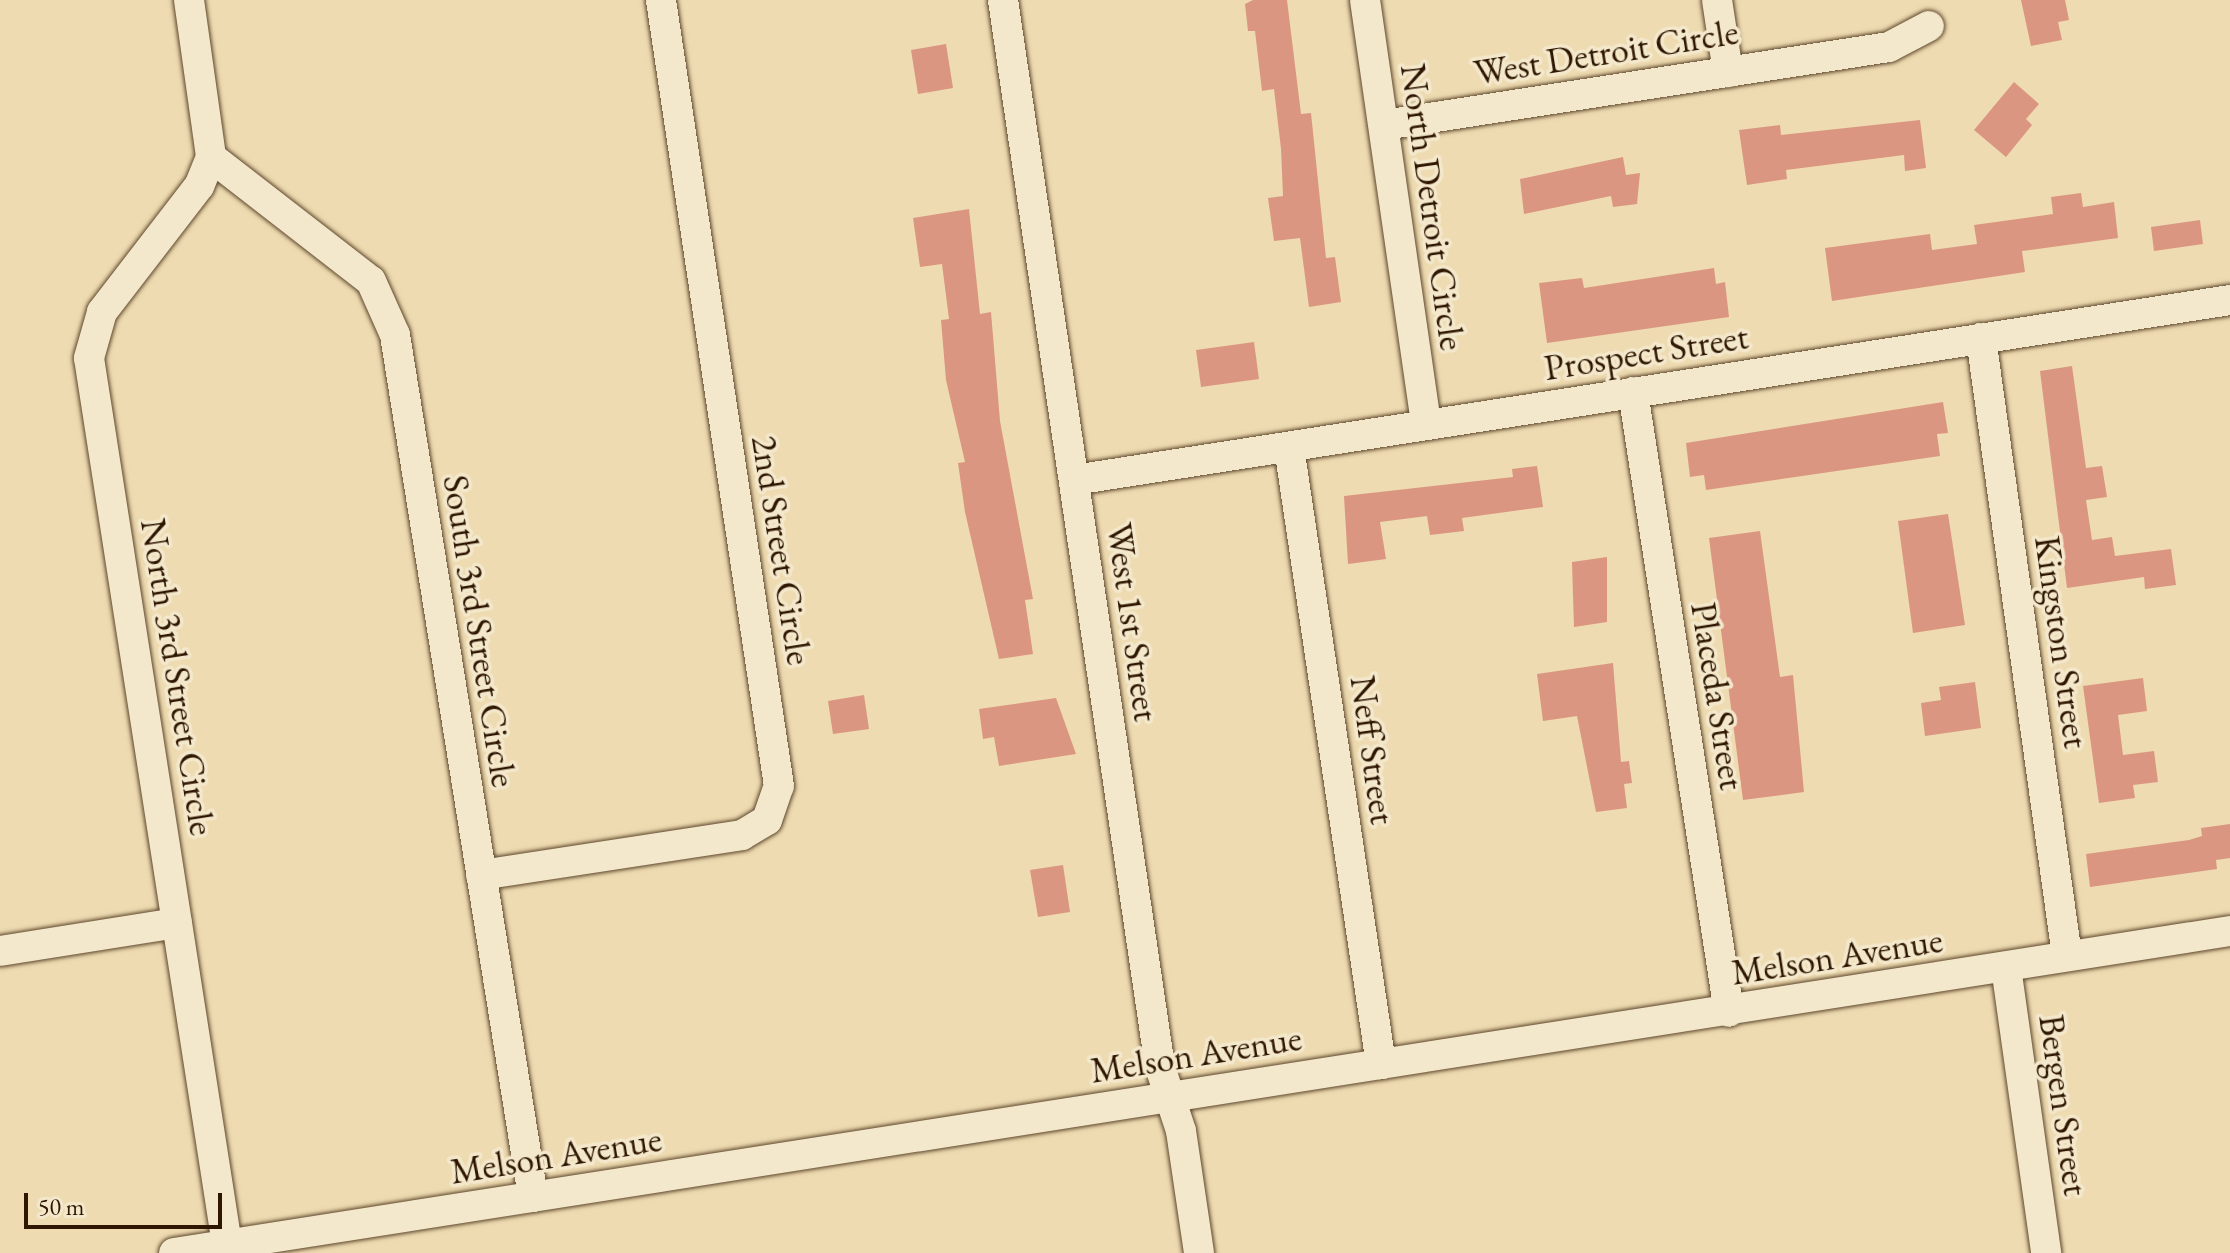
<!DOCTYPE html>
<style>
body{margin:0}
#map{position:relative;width:2230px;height:1253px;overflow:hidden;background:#eedbb1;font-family:"EB Garamond",serif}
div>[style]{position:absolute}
.building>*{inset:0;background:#db9681}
.roads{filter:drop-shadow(0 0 2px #5e472c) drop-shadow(0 0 2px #5e472c)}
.minor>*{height:30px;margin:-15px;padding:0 15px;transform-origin:15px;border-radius:15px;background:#f4e8cc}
span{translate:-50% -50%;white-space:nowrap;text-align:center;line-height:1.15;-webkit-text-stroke:7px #f4e8cc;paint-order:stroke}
.street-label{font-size:36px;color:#2e1600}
.scale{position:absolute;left:24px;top:1193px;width:198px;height:36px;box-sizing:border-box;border:4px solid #2e1600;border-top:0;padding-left:10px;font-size:24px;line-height:28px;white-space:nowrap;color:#2e1600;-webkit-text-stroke:6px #f4e8cc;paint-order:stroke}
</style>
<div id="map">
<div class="building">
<i style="clip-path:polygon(1253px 0,1287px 0,1301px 114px,1311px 113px,1326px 258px,1335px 257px,1341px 302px,1309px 307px,1300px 238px,1274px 241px,1268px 198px,1283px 196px,1281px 149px,1274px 89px,1262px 91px,1255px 31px,1248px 31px,1245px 4px)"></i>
<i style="clip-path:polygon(2021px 0,2065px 0,2069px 20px,2058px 22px,2062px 40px,2031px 46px)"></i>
<i style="clip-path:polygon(946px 44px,953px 88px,918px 94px,911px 50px)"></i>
<i style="clip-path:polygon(2014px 82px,2039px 104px,2026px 119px,2032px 125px,2006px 157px,1974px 130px)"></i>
<i style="clip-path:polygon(1920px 120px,1926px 168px,1905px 171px,1904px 155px,1786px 170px,1787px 179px,1747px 185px,1739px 130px,1780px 125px,1781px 135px)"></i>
<i style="clip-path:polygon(1623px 157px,1626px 175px,1640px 173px,1637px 204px,1613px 207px,1611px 196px,1524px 214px,1520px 179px)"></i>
<i style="clip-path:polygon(2081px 193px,2083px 207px,2114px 202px,2118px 238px,2022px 251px,2025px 272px,1832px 301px,1825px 248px,1930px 234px,1932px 250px,1977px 244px,1974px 225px,2053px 214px,2051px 197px)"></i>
<i style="clip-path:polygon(969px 209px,980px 314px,991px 312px,1000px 421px,1033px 599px,1025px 600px,1033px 654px,999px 659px,965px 512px,958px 463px,965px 462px,946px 380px,941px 320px,949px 319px,942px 264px,920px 267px,913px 218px)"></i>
<i style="clip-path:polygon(2200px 220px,2203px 244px,2154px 251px,2151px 227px)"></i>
<i style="clip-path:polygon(1714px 268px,1716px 284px,1725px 282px,1729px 317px,1547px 343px,1539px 283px,1582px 278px,1584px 288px)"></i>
<i style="clip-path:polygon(1254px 342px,1259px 379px,1201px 387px,1196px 350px)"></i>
<i style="clip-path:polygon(2072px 366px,2086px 468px,2102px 466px,2107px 497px,2086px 500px,2092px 540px,2112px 537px,2115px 556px,2171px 549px,2176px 585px,2145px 589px,2144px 577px,2067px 588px,2040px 371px)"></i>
<i style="clip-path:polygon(1943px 402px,1948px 433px,1937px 434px,1940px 456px,1706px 490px,1704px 475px,1690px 477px,1686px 443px)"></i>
<i style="clip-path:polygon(1537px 466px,1543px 507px,1462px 518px,1464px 531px,1430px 535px,1427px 516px,1380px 522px,1386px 559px,1348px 564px,1344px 496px,1513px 477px,1512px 469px)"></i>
<i style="clip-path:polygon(1948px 514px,1965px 625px,1913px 633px,1898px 521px)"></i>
<i style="clip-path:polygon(1760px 531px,1780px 677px,1793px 675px,1804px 792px,1743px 800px,1709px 538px)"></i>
<i style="clip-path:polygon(1607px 557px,1607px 622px,1574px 627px,1572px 562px)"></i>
<i style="clip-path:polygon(1613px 663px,1621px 762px,1629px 761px,1632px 783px,1624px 784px,1627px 808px,1596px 812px,1577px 716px,1543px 721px,1537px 674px)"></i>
<i style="clip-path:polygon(2143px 678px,2147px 711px,2118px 715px,2123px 755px,2154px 751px,2158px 782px,2133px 785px,2135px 798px,2099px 803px,2083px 686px)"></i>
<i style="clip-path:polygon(1975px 682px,1981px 728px,1925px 736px,1921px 703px,1941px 700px,1939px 687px)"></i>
<i style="clip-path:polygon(864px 695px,869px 729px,833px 734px,828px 701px)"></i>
<i style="clip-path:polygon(1056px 698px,1076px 754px,999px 766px,994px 737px,983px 739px,979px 709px)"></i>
<i style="clip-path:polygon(2230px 824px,2230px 858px,2216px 860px,2217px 869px,2090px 887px,2086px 854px,2189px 840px,2202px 836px,2201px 828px)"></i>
<i style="clip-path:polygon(1063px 865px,1070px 912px,1038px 917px,1030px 870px)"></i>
</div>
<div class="roads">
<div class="minor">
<i style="left:189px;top:0;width:159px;rotate:82deg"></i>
<i style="left:211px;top:157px;width:31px;rotate:112deg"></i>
<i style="left:199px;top:186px;width:159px;rotate:127.6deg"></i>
<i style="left:102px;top:312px;width:48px;rotate:105.8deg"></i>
<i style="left:89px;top:358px;width:897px;rotate:81.15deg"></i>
<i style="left:1003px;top:0;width:1078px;rotate:81.63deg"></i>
<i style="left:1160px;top:1067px;width:67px;rotate:71.8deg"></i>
<i style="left:1181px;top:1131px;width:123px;rotate:81.6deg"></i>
<i style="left:1365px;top:0;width:429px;rotate:81.8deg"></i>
<i style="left:1717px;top:0;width:73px;rotate:81.3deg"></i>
<i style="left:1384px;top:125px;width:511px;rotate:-8.78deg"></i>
<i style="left:1889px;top:47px;width:45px;rotate:-27.7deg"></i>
<i style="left:211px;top:157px;width:202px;rotate:37.8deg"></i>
<i style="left:371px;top:281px;width:59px;rotate:66deg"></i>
<i style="left:395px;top:335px;width:873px;rotate:80.9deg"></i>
<i style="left:1981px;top:338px;width:624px;rotate:82.08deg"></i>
<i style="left:1633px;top:392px;width:627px;rotate:81.2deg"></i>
<i style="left:1289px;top:447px;width:624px;rotate:81.52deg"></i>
<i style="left:1074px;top:480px;width:1170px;rotate:-8.85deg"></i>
<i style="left:481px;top:875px;width:264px;rotate:-8.7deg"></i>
<i style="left:742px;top:835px;width:29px;rotate:-31deg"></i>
<i style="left:767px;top:820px;width:36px;rotate:-71deg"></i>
<i style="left:779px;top:786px;width:795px;rotate:-98.54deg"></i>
<i style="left:0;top:951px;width:179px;rotate:-9deg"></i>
<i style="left:2006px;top:967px;width:289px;rotate:82deg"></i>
<i style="left:174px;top:1253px;width:2081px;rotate:-8.9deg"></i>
</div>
</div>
<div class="street-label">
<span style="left:1606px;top:52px;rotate:-9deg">West Detroit Circle</span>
<span style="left:1433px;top:207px;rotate:82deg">North Detroit Circle</span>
<span style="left:1646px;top:352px;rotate:-9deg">Prospect Street</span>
<span style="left:782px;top:550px;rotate:81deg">2nd Street Circle</span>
<span style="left:1133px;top:622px;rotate:82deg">West 1st Street</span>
<span style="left:480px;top:631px;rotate:81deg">South 3rd Street Circle</span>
<span style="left:2062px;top:642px;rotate:82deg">Kingston Street</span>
<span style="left:178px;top:677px;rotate:81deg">North 3rd Street Circle</span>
<span style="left:1718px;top:696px;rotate:81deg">Placeda Street</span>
<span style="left:1373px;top:750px;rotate:82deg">Neff Street</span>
<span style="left:1837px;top:956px;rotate:-9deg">Melson Avenue</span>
<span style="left:1196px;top:1054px;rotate:-9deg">Melson Avenue</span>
<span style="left:2064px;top:1105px;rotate:82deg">Bergen Street</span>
<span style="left:556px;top:1155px;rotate:-9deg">Melson Avenue</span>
</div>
<div class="scale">50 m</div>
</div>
